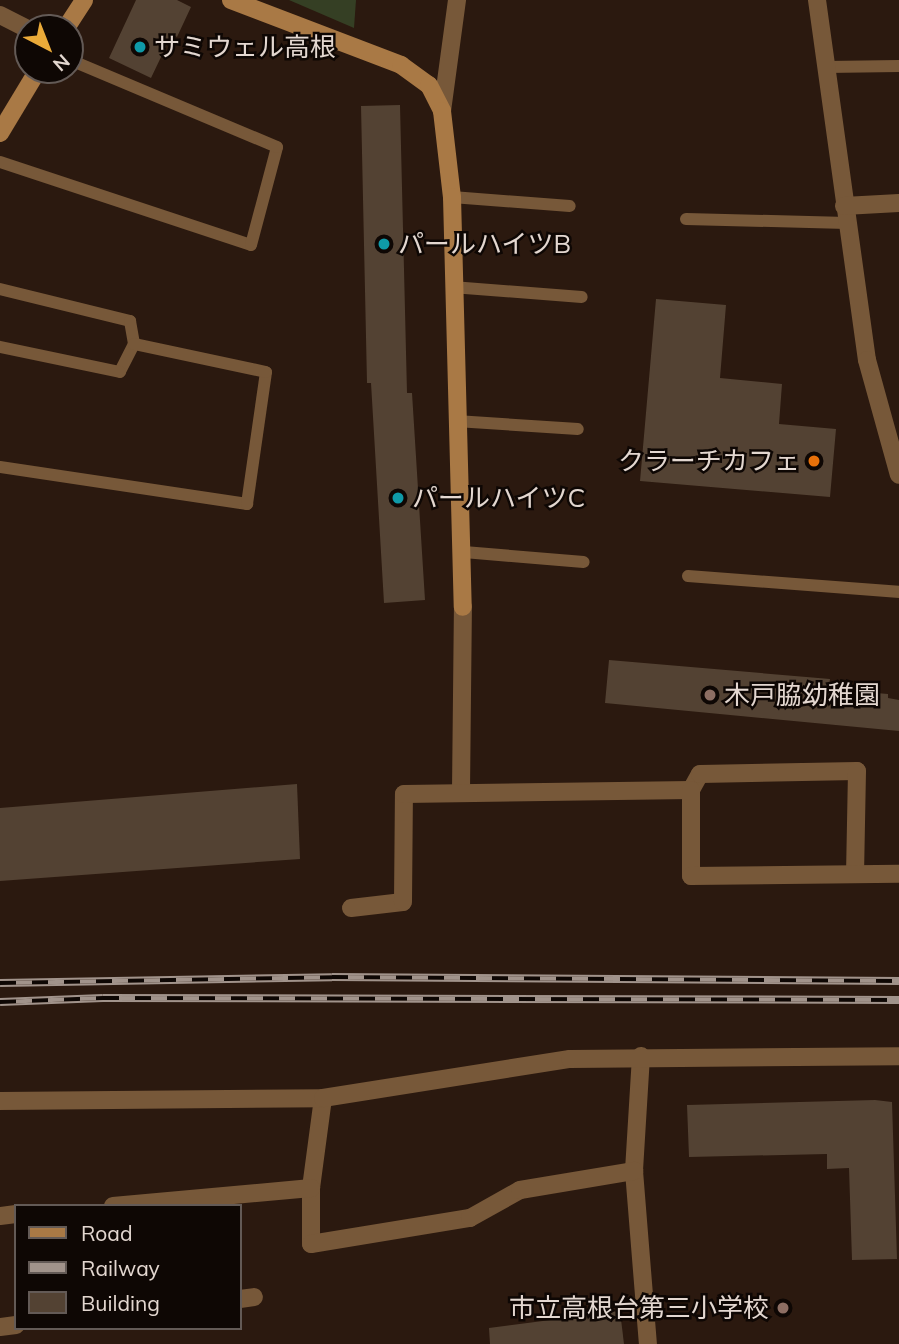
<!DOCTYPE html>
<meta charset="utf-8">
<style>
body{margin:0}
#map{position:relative;width:899px;height:1344px;overflow:hidden;background:#2b190f;font-family:Mulish,"Noto Sans JP",sans-serif}
div>[style]{position:absolute}
.green>*{inset:0;background:#353f24}
.building>*{inset:0;background:#534233}
.lane>*{height:12px;margin:-6px;padding:0 6px;transform-origin:6px;border-radius:6px;background:#775839}
.street>*{height:18px;margin:-9px;padding:0 9px;transform-origin:9px;border-radius:9px;background:#775839}
.secondary>*{height:18px;margin:-9px;padding:0 9px;transform-origin:9px;border-radius:9px;background:#a97945}
.rail>*{height:8px;margin-top:-4px;transform-origin:0;background:repeating-linear-gradient(90deg,#0e0704 0 16px,#a1938b 0 32px);box-sizing:border-box;border-block:2px solid #a1938b}
.dots>*{width:19px;height:19px;translate:-50% -50%;box-sizing:border-box;border:4px solid #0e0704;border-radius:50%}
span{translate:-50% -50%;white-space:nowrap;text-align:center;line-height:1.15;-webkit-text-stroke:5px #0e0704;paint-order:stroke}
.poi-label{font-size:26px;color:#e3d7d0}
.left{translate:0 -50%;text-align:left}
.right{translate:-100% -50%;text-align:right}
.legend{position:absolute;left:14px;top:1204px;width:228px;height:126px;box-sizing:border-box;background:#0e0704;border:2px solid #635a56;margin:0;padding:9px 12px;list-style:none;font-size:21px;color:#e3d7d0}
.legend li{display:flex;align-items:center;gap:14px;height:35px}
.legend b{width:35px;border:2px solid #635a56}
.north{position:absolute;left:14px;top:14px;width:70px;height:70px;box-sizing:border-box;background:#0e0704;border:2px solid #635a56;border-radius:50%;rotate:138deg;font-size:19px;font-weight:700;line-height:28px;text-align:center;color:#e3d7d0}
.north::after{content:'';display:block;margin:auto;width:24px;height:32px;background:#eaaa39;clip-path:polygon(50% 0,100% 100%,50% 72%,0 100%)}
</style>
<div id="map">
<div class="green">
<i style="clip-path:polygon(289px 0,356px 0,354px 28px)"></i>
</div>
<div class="building">
<i style="clip-path:polygon(136px 0,177px 0,191px 7px,177px 37px,172px 34px,151px 78px,109px 58px)"></i>
<i style="clip-path:polygon(400px 105px,407px 393px,412px 393px,425px 600px,384px 603px,371px 383px,367px 383px,361px 106px)"></i>
<i style="clip-path:polygon(656px 299px,726px 305px,720px 378px,782px 384px,779px 424px,836px 429px,830px 497px,640px 481px)"></i>
<i style="clip-path:polygon(609px 660px,830px 679px,829px 689px,888px 694px,888px 698px,899px 700px,899px 731px,605px 703px)"></i>
<i style="clip-path:polygon(297px 784px,300px 859px,0 881px,0 808px)"></i>
<i style="clip-path:polygon(875px 1100px,892px 1102px,897px 1259px,852px 1260px,849px 1168px,827px 1169px,827px 1154px,689px 1157px,687px 1105px)"></i>
<i style="clip-path:polygon(620px 1311px,624px 1344px,490px 1344px,489px 1328px)"></i>
</div>
<div class="lane">
<i style="left:826px;top:67px;width:73px;rotate:-0.8deg"></i>
<i style="left:0;top:162px;width:264px;rotate:18.3deg"></i>
<i style="left:251px;top:245px;width:101px;rotate:-75.1deg"></i>
<i style="left:277px;top:147px;width:225px;rotate:-157.2deg"></i>
<i style="left:452px;top:197px;width:118px;rotate:4.4deg"></i>
<i style="left:686px;top:219px;width:161px;rotate:1.4deg"></i>
<i style="left:452px;top:287px;width:130px;rotate:4.4deg"></i>
<i style="left:0;top:289px;width:134px;rotate:13.8deg"></i>
<i style="left:130px;top:321px;width:23px;rotate:80deg"></i>
<i style="left:134px;top:344px;width:31px;rotate:117deg"></i>
<i style="left:120px;top:372px;width:123px;rotate:-168.2deg"></i>
<i style="left:456px;top:421px;width:122px;rotate:3.8deg"></i>
<i style="left:0;top:467px;width:250px;rotate:8.5deg"></i>
<i style="left:247px;top:504px;width:133px;rotate:-81.8deg"></i>
<i style="left:266px;top:372px;width:135px;rotate:-168deg"></i>
<i style="left:464px;top:552px;width:120px;rotate:4.8deg"></i>
<i style="left:688px;top:576px;width:212px;rotate:4.3deg"></i>
</div>
<div class="street">
<i style="left:817px;top:0;width:363px;rotate:82.1deg"></i>
<i style="left:867px;top:360px;width:119px;rotate:74.5deg"></i>
<i style="left:0;top:15px;width:31px;rotate:27deg"></i>
<i style="left:442px;top:111px;width:112px;rotate:-82.3deg"></i>
<i style="left:844px;top:206px;width:55px;rotate:-3.1deg"></i>
<i style="left:691px;top:790px;width:18px;rotate:-61deg"></i>
<i style="left:700px;top:774px;width:157px;rotate:-1.1deg"></i>
<i style="left:857px;top:771px;width:103px;rotate:91.1deg"></i>
<i style="left:461px;top:791px;width:184px;rotate:-89.4deg"></i>
<i style="left:351px;top:908px;width:52px;rotate:-6.6deg"></i>
<i style="left:403px;top:902px;width:108px;rotate:-89.5deg"></i>
<i style="left:404px;top:794px;width:287px;rotate:-0.8deg"></i>
<i style="left:691px;top:790px;width:86px;rotate:90deg"></i>
<i style="left:691px;top:876px;width:208px;rotate:-0.6deg"></i>
<i style="left:641px;top:1056px;width:115px;rotate:93.5deg"></i>
<i style="left:634px;top:1171px;width:174px;rotate:85.4deg"></i>
<i style="left:323px;top:1098px;width:91px;rotate:97.6deg"></i>
<i style="left:311px;top:1188px;width:56px;rotate:90deg"></i>
<i style="left:311px;top:1244px;width:161px;rotate:-9.3deg"></i>
<i style="left:470px;top:1218px;width:57px;rotate:-29.2deg"></i>
<i style="left:520px;top:1190px;width:116px;rotate:-9.5deg"></i>
<i style="left:0;top:1101px;width:323px;rotate:-0.5deg"></i>
<i style="left:323px;top:1098px;width:250px;rotate:-9deg"></i>
<i style="left:570px;top:1059px;width:329px;rotate:-0.5deg"></i>
<i style="left:113px;top:1206px;width:199px;rotate:-5.2deg"></i>
<i style="left:0;top:1216px;width:16px;rotate:-7deg"></i>
<i style="left:240px;top:1299px;width:14px;rotate:-8deg"></i>
<i style="left:0;top:1327px;width:16px;rotate:-7deg"></i>
</div>
<div class="secondary">
<i style="left:231px;top:0;width:182px;rotate:20.9deg"></i>
<i style="left:401px;top:65px;width:34px;rotate:36deg"></i>
<i style="left:429px;top:85px;width:29px;rotate:63deg"></i>
<i style="left:442px;top:111px;width:87px;rotate:83.4deg"></i>
<i style="left:452px;top:197px;width:410px;rotate:88.5deg"></i>
<i style="left:66px;top:28px;width:33px;rotate:-57deg"></i>
<i style="left:0;top:133px;width:74px;rotate:-58.9deg"></i>
</div>
<div class="rail">
<i style="left:0;top:983px;width:332px;rotate:-1deg"></i>
<i style="left:332px;top:977px;width:567px;rotate:0.4deg"></i>
<i style="left:0;top:1002px;width:103px;rotate:-2.2deg"></i>
<i style="left:103px;top:998px;width:796px;rotate:0.14deg"></i>
</div>
<div class="dots">
<i style="left:140px;top:47px;background:#0f9aa8"></i>
<i style="left:384px;top:244px;background:#0f9aa8"></i>
<i style="left:814px;top:461px;background:#e8710a"></i>
<i style="left:398px;top:498px;background:#0f9aa8"></i>
<i style="left:710px;top:695px;background:#8d6e63"></i>
<i style="left:783px;top:1308px;background:#8d6e63"></i>
</div>
<div class="poi-label">
<span class="left" style="left:154px;top:47px">サミウェル高根</span>
<span class="left" style="left:398px;top:244px">パールハイツB</span>
<span class="right" style="left:800px;top:461px">クラーチカフェ</span>
<span class="left" style="left:412px;top:498px">パールハイツC</span>
<span class="left" style="left:724px;top:695px">木戸脇幼稚園</span>
<span class="right" style="left:769px;top:1308px">市立高根台第三小学校</span>
</div>
<ul class="legend">
<li><b style="height:9px;background:#a97945"></b>Road</li>
<li><b style="height:9px;background:#a1938b"></b>Railway</li>
<li><b style="height:19px;background:#534233"></b>Building</li>
</ul>
<div class="north">N</div>
</div>
